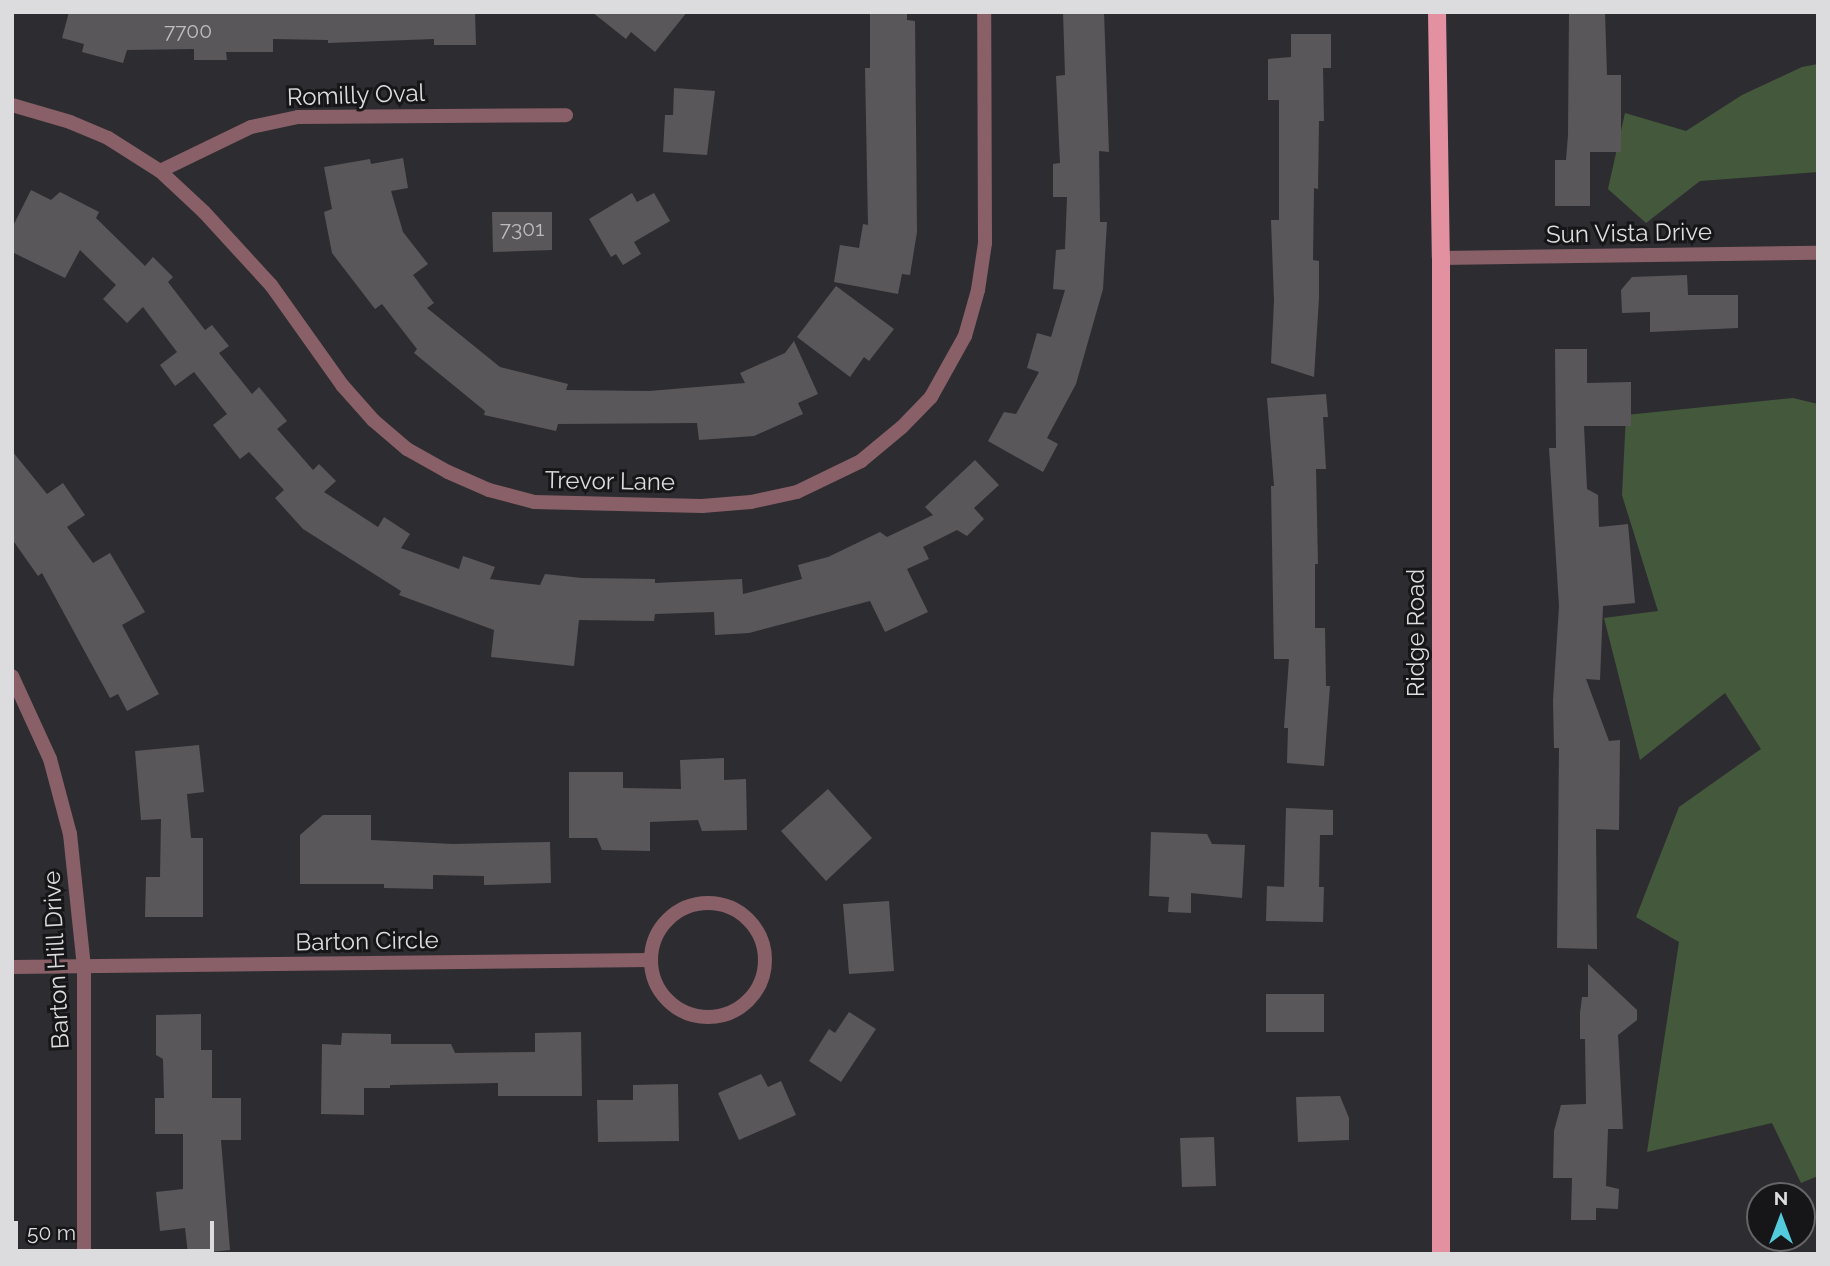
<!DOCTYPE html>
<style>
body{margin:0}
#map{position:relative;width:1830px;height:1266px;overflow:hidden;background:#2d2d31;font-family:Raleway,sans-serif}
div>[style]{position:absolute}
.green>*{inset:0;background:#44593b}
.building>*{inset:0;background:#5a575a}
.street>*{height:14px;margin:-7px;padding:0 7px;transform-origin:7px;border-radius:7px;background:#896067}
.street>.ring{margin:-7px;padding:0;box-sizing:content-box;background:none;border:14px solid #896067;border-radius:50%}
.primary>*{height:18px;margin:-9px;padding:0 9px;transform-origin:9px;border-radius:9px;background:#e390a1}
span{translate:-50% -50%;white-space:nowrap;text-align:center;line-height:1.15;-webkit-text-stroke:6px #161517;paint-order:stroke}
.number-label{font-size:21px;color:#bcbbbe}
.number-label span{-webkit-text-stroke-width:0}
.street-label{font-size:24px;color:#dcdcdf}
.frame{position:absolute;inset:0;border:14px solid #dcdcdf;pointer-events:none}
.north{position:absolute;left:1746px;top:1182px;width:70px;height:70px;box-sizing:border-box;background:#161517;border:2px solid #656567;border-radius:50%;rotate:0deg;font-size:19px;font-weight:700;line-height:28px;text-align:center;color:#dcdcdf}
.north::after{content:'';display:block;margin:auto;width:24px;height:32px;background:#54cadd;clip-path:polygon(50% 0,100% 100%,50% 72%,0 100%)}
.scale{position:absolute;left:14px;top:1221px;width:200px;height:32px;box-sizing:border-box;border:4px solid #dcdcdf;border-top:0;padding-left:9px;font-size:21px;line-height:24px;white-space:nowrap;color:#dcdcdf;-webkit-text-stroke:5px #161517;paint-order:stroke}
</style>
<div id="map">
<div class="green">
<i style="clip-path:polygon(1818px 64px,1818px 172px,1700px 181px,1646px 223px,1608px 189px,1625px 113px,1686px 131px,1742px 95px,1802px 67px)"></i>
<i style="clip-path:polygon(1793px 398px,1818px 404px,1818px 1176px,1801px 1183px,1772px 1123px,1647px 1152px,1679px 942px,1636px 917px,1679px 807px,1761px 749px,1725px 693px,1640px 760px,1604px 618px,1658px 611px,1622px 495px,1626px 415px)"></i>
</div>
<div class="building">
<i style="clip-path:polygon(69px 12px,475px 12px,476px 45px,434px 45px,434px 39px,328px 43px,328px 40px,273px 39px,273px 52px,226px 52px,227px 60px,194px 60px,194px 49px,127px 50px,123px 63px,82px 52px,84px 44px,62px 38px)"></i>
<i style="clip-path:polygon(592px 12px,687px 12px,655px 52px,631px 32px,626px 39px)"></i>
<i style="clip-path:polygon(870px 12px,907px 12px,907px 20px,915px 21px,917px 232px,910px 275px,902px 274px,898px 294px,834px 282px,840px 245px,859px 248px,863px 224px,868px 225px,865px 68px,870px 68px)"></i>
<i style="clip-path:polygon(1063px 12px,1104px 12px,1109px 152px,1099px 151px,1100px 222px,1107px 222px,1103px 289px,1076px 384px,1047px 438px,1058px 444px,1043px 472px,988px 441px,1004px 412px,1016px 414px,1039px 372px,1027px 368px,1037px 333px,1051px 337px,1065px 290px,1053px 289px,1056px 250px,1065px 249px,1067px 197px,1053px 197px,1053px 164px,1060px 163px,1056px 76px,1065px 75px)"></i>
<i style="clip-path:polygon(1569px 12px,1605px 12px,1607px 75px,1621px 75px,1621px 152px,1590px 152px,1590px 206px,1555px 206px,1555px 160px,1566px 160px,1568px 135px)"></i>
<i style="clip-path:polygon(1291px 34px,1331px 34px,1331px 68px,1323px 68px,1324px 121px,1319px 121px,1318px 189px,1314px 188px,1313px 260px,1319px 261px,1319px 298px,1314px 377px,1271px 363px,1274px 301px,1271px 220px,1279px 220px,1279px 100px,1268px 100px,1268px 59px,1291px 57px)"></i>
<i style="clip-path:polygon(674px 88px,715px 91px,707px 155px,663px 152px,665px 115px,673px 115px)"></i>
<i style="clip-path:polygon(403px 158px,408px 188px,391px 191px,403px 232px,428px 264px,413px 275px,434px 303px,427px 308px,500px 367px,568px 384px,566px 390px,649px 391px,745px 383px,740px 373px,785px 353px,794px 341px,818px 394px,798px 403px,803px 414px,754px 436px,699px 440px,697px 423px,558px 424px,556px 431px,484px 415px,485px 411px,414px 353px,417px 349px,382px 304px,375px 309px,332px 253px,324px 212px,332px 209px,324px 167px,370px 159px,371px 164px)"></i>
<i style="clip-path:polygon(31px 190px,51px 200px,60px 192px,99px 212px,96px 218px,145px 266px,153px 257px,173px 277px,168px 282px,205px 330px,212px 325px,229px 346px,219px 353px,252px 394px,259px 387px,287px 421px,277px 429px,313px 470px,319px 464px,336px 481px,324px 492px,378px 527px,384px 517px,410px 534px,401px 548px,459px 569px,463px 556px,495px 567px,490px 579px,540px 585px,545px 574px,582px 578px,655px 579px,655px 583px,742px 579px,743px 594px,802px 579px,798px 565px,828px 557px,880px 532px,887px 537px,933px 515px,925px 507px,975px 460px,999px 485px,974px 508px,984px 519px,967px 536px,957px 530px,923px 547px,929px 559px,907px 569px,928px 612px,885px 632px,870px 601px,749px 633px,715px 635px,714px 612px,655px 614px,654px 621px,579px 620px,574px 666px,491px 657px,494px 630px,399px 595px,401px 591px,303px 529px,275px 498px,284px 490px,249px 452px,240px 459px,213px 425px,227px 414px,194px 372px,175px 386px,160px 365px,177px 352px,143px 307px,127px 323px,103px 299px,116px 285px,80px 250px,65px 278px,12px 252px,12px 228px)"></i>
<i style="clip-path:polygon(632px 193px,637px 202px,654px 193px,670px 221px,634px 242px,641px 254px,623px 265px,616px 254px,611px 257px,589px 219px)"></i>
<i style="clip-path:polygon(492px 212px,552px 212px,552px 250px,493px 252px)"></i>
<i style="clip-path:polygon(1687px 275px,1688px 295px,1738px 295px,1738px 328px,1650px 332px,1650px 312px,1622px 313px,1621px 290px,1632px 277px)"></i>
<i style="clip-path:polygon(836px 286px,894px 329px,869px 361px,864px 357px,850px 377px,797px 337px)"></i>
<i style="clip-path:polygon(1555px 349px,1587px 349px,1587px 383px,1631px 382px,1631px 426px,1584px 426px,1587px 489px,1598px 495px,1599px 527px,1628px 524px,1635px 603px,1603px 606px,1600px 680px,1586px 679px,1609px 741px,1620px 740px,1619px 830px,1596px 829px,1597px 949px,1557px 948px,1559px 748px,1554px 748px,1553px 700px,1559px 606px,1549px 448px,1556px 448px)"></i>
<i style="clip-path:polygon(1326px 394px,1328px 417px,1323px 417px,1326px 469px,1316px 469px,1318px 564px,1315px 564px,1315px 628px,1325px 628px,1326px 686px,1330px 686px,1324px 766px,1287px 763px,1288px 728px,1284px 728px,1289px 659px,1274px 659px,1271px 486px,1274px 486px,1267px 398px)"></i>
<i style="clip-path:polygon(12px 451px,47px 494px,63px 483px,85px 515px,67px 527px,93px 563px,110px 553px,145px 612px,122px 625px,159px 694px,127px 711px,118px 694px,110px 698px,42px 573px,38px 576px,12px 539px)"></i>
<i style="clip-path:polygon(199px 745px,204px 792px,187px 794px,191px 838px,203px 838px,203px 917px,145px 917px,146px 877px,160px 877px,161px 819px,141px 820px,135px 751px)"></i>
<i style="clip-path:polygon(724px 758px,724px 780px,746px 779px,747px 830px,702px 831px,698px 820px,650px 822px,650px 851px,602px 850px,597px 838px,569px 838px,569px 772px,623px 772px,623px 788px,681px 789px,680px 760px)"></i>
<i style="clip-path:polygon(828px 789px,872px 838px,826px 881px,781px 831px)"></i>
<i style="clip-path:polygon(1286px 808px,1333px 810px,1333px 835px,1320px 835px,1319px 887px,1324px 887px,1323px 922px,1266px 921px,1267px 886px,1284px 887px)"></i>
<i style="clip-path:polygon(323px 815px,371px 815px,371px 840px,453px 844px,550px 842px,551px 883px,484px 885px,484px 876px,433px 875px,433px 889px,384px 888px,384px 884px,300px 884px,300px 835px)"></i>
<i style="clip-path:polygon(1151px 832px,1207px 834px,1212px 844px,1245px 845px,1242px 898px,1191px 893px,1191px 913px,1168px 912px,1169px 897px,1149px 896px)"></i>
<i style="clip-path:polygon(889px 901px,894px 971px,849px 974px,843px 904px)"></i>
<i style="clip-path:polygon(1588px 964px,1637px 1010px,1637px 1020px,1618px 1035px,1623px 1129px,1608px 1129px,1606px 1186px,1619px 1189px,1618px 1209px,1596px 1208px,1596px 1220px,1571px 1220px,1572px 1178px,1553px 1178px,1554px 1131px,1561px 1105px,1586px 1104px,1585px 1039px,1580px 1039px,1580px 1013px,1582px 997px,1588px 997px)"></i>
<i style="clip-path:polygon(1266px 994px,1324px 994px,1324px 1032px,1266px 1032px)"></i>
<i style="clip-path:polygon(849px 1012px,876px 1029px,841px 1082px,809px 1061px,829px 1029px,835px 1033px)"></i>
<i style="clip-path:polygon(201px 1014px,201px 1050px,212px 1050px,212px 1098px,241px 1098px,241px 1140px,221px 1140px,230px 1250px,188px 1254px,185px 1228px,160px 1231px,156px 1192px,183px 1189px,183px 1134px,155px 1134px,155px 1098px,164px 1098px,163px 1059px,156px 1055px,156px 1015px)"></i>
<i style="clip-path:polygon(581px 1032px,582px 1096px,498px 1096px,498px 1083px,390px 1085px,390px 1088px,364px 1088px,364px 1115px,321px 1114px,322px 1044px,341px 1045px,342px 1033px,391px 1034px,391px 1044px,451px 1044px,455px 1053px,535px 1052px,535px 1033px)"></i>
<i style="clip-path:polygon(761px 1074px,768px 1087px,781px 1081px,796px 1115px,739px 1140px,718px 1093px)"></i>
<i style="clip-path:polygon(678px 1084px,679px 1141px,598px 1142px,597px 1100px,633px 1100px,633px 1085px)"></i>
<i style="clip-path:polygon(1340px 1096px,1349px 1118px,1349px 1140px,1298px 1142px,1296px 1097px)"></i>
<i style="clip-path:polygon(1214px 1137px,1216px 1186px,1182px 1187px,1180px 1138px)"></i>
</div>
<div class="street">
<i style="left:12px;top:105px;width:60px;rotate:16.3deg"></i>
<i style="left:70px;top:122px;width:41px;rotate:22.8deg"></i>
<i style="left:108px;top:138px;width:62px;rotate:32.4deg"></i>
<i style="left:160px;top:171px;width:60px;rotate:43deg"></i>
<i style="left:204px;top:212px;width:99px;rotate:47.5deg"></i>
<i style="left:271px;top:285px;width:123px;rotate:54.6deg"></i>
<i style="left:342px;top:385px;width:47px;rotate:48.5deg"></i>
<i style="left:373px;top:420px;width:45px;rotate:40.5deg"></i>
<i style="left:407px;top:449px;width:47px;rotate:29.3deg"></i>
<i style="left:448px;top:472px;width:45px;rotate:23.7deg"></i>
<i style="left:489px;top:490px;width:47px;rotate:14.9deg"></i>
<i style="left:534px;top:502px;width:168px;rotate:1.4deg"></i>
<i style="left:702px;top:506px;width:49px;rotate:-4.7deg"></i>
<i style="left:751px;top:502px;width:47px;rotate:-12.3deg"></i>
<i style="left:797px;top:492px;width:71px;rotate:-25.8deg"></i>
<i style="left:861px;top:461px;width:53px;rotate:-39.7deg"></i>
<i style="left:902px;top:427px;width:42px;rotate:-46deg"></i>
<i style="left:931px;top:397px;width:70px;rotate:-60.9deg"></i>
<i style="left:965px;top:336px;width:48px;rotate:-74.2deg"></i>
<i style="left:978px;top:290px;width:48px;rotate:-81.5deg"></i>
<i style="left:985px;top:243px;width:231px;rotate:-90.2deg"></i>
<i style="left:160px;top:171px;width:101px;rotate:-25.8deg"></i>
<i style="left:251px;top:127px;width:48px;rotate:-12deg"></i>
<i style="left:298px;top:117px;width:268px;rotate:-0.4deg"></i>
<i style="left:1441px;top:258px;width:377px;rotate:-0.8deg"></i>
<i style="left:12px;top:676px;width:91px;rotate:65.4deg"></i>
<i style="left:50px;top:759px;width:78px;rotate:75.1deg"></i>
<i style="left:70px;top:834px;width:134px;rotate:84deg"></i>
<i style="left:84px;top:967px;width:287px;rotate:90deg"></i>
<i class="ring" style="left:651px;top:903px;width:100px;height:100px"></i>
<i style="left:12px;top:967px;width:639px;rotate:-0.63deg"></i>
</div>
<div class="primary">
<i style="left:1437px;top:12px;width:246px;rotate:89.1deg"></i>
<i style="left:1441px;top:258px;width:996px;rotate:90deg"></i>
</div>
<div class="number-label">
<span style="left:188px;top:31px">7700</span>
<span style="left:522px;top:229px">7301</span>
</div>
<div class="street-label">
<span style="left:356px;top:95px;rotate:-2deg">Romilly Oval</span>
<span style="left:1629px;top:233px;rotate:-1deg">Sun Vista Drive</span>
<span style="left:610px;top:481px;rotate:1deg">Trevor Lane</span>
<span style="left:1416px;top:633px;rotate:-90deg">Ridge Road</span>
<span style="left:367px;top:941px;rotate:-1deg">Barton Circle</span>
<span style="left:56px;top:960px;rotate:-93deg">Barton Hill Drive</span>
</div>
<div class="frame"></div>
<div class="north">N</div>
<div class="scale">50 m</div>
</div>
